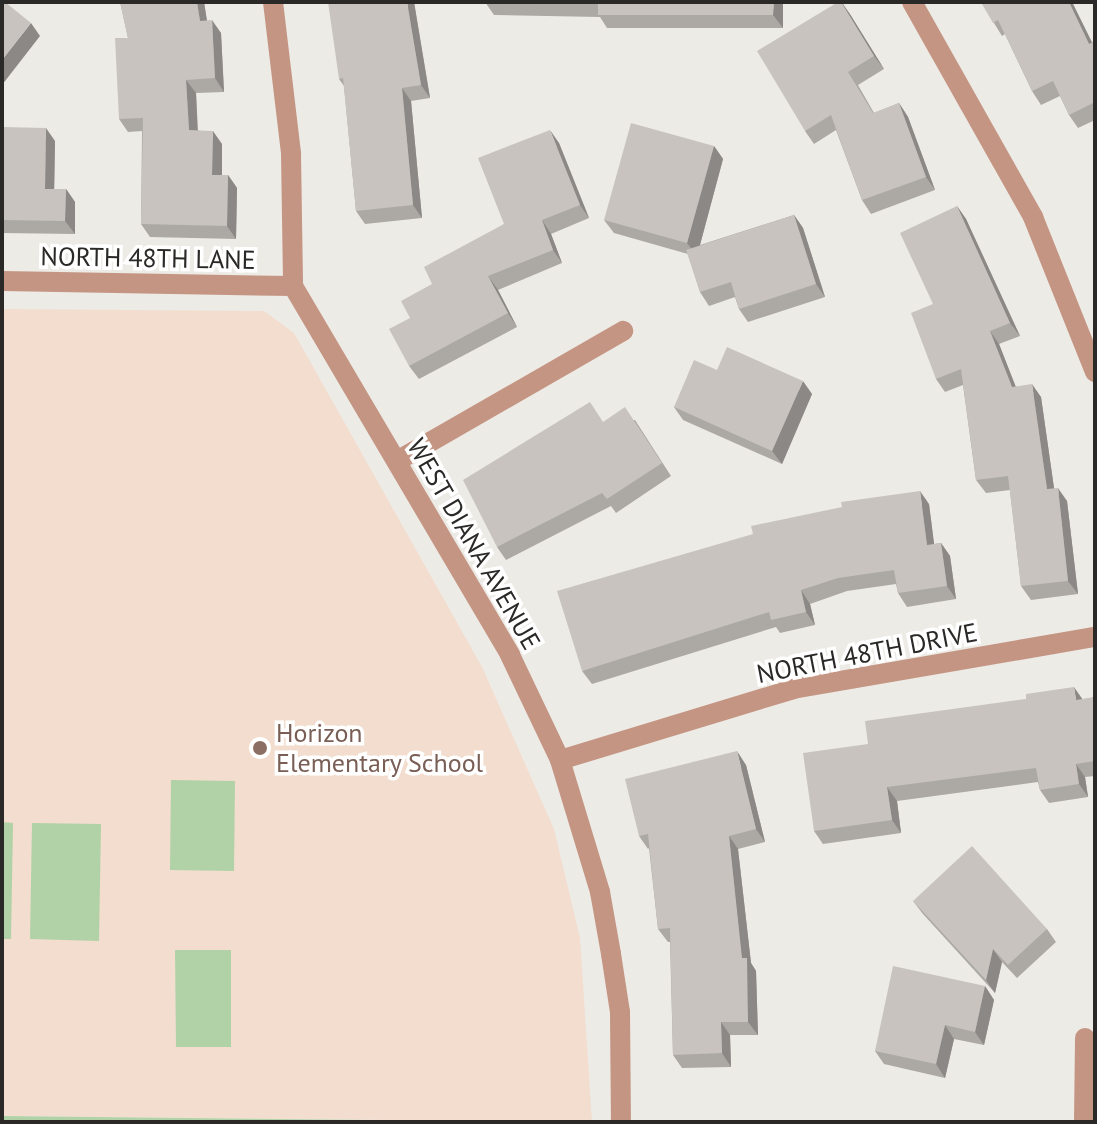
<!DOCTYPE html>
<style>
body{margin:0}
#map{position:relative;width:1097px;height:1124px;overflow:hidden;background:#edebe6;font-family:"PT Sans",sans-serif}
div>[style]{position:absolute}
.education>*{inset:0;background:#f2ddcf}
.green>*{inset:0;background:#b1d2a7}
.minor>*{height:20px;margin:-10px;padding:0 10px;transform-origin:10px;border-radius:10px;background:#c59583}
.wall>*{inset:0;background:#aca8a4}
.shaded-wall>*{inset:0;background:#8c8886}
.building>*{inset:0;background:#c8c3bf}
.dots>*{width:22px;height:22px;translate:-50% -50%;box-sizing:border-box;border:4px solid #fff;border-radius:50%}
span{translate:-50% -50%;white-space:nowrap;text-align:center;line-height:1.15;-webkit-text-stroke:7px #fff;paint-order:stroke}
.street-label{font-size:26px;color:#2a2927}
.education-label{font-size:26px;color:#785e54}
.left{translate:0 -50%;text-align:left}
.frame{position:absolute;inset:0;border:4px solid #2a2927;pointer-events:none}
</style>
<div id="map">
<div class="education">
<i style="clip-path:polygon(2px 309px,264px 311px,294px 333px,482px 667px,554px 829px,580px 938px,592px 1122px,2px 1116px)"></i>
</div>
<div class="green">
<i style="clip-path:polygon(171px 780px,235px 781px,234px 871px,170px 870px)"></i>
<i style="clip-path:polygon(2px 822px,13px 823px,11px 939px,2px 939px)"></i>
<i style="clip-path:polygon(32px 823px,101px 824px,99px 941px,30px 939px)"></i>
<i style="clip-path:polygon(175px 950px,231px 950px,231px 1047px,176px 1047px)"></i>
<i style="clip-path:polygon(2px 1116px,564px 1122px,2px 1122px)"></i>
</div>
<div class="minor">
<i style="left:273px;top:2px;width:153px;rotate:83.2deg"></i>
<i style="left:291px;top:154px;width:132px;rotate:89.1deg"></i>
<i style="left:293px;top:286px;width:428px;rotate:59.5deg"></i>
<i style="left:510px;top:655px;width:116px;rotate:64.5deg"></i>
<i style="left:560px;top:760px;width:138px;rotate:73.1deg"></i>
<i style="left:600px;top:892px;width:63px;rotate:79.9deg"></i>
<i style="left:611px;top:954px;width:59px;rotate:81.2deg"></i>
<i style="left:620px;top:1012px;width:110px;rotate:89.5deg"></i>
<i style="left:912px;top:2px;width:247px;rotate:60.6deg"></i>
<i style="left:1033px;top:217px;width:167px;rotate:68.2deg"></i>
<i style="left:2px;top:281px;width:291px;rotate:1deg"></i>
<i style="left:397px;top:461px;width:261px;rotate:-29.9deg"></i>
<i style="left:560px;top:760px;width:244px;rotate:-16.9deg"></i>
<i style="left:793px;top:689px;width:306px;rotate:-9.8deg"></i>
<i style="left:1084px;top:1122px;width:84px;rotate:-89.3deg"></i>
</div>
<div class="wall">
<i style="clip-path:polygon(120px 2px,204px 2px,207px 21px,221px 33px,224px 92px,196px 93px,198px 130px,222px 144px,222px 175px,228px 175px,237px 188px,236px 239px,150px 237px,141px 224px,142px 131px,128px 132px,119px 119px,128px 38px)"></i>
<i style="clip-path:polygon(414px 2px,430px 98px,411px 101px,422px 218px,365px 224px,356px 211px,344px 86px,339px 79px)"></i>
<i style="clip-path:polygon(485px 2px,783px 2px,783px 28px,607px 28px,600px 17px,494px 15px)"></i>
<i style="clip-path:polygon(842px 2px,884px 69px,858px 85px,874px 113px,899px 103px,908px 117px,935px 190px,871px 214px,862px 200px,836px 130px,814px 144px,805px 131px)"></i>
<i style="clip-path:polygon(981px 2px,1072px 2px,1092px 42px,1095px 41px,1095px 120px,1078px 128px,1069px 115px,1060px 96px,1041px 105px,1032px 91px,1005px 34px,1002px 36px)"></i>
<i style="clip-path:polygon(2px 127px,55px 141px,54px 189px,66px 189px,75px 202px,75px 234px,2px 233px)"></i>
<i style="clip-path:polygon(559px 143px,589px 218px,551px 234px,562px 263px,498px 290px,517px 327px,419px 379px,409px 366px,410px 318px,504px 224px)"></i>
<i style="clip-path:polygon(714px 146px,723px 159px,700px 245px,794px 215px,803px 228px,825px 297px,748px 322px,739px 309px,735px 297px,709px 306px,700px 292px,688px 254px,614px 233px,604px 220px)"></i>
<i style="clip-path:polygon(957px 206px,966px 219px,1020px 336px,999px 344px,1015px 386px,1041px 397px,1054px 488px,1067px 501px,1078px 594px,1031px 600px,1021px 586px,1010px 490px,986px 493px,976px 480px,963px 385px,945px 392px,936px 379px,933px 304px)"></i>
<i style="clip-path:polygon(717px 370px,812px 394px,782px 464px,683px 420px,674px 407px)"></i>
<i style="clip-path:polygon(635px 420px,671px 476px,616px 513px,611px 506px,506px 560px,497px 547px,603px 422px)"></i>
<i style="clip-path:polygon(929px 504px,934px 544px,941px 543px,950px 556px,956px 599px,907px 607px,898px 593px,896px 584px,847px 591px,810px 604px,815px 625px,780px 633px,776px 627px,592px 684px,582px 671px)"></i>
<i style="clip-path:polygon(1095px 697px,1095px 776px,1085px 777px,1088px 797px,1049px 803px,1040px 790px,1038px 782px,897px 801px,901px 833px,823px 844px,814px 831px,868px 744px)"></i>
<i style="clip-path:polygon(746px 765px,765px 842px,738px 849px,751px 963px,756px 971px,758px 1035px,730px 1035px,731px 1067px,682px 1068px,673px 1055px,670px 942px,668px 942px,658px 929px,649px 848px,648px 849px,639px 836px)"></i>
<i style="clip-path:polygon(913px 901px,1047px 929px,1056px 942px,1017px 978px,1002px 962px,995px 993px,923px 914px)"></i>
<i style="clip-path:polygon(985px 986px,994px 1000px,984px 1045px,954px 1039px,945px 1078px,884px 1064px,875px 1051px)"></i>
</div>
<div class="shaded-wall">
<i style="clip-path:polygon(197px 2px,204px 2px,209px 34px,200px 21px)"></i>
<i style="clip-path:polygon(407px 2px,414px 2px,430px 98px,421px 85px)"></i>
<i style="clip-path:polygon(774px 2px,783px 2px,783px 28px,773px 15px)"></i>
<i style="clip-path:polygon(841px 2px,850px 14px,884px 69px,874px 56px)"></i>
<i style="clip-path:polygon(1069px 2px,1072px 2px,1095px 49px,1089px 44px)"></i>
<i style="clip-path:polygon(212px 20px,221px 33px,224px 92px,215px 78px)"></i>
<i style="clip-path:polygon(31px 23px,40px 36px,2px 85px,2px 60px)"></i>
<i style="clip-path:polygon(186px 80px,196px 93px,198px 143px,189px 130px)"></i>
<i style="clip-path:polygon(402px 88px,411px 101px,422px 218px,413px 205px)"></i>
<i style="clip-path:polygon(899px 103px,908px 117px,935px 190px,926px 177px)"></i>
<i style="clip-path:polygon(46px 128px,55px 141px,54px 202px,45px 189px)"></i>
<i style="clip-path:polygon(550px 130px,559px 143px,589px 218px,580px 205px)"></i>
<i style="clip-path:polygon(213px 131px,222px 144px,222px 188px,212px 175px)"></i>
<i style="clip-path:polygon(714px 146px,723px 159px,697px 256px,687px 243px)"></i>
<i style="clip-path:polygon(228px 175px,237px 188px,236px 239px,227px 226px)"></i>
<i style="clip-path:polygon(66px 189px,75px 202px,75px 234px,65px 221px)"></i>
<i style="clip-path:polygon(957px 206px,966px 219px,1020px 336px,1010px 323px)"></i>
<i style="clip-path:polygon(794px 215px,803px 228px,825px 297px,816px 284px)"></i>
<i style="clip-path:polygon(542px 220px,551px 234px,562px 263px,553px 250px)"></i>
<i style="clip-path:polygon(488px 276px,498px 290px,517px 327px,508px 313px)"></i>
<i style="clip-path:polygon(990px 331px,999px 344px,1021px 400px,1012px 387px)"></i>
<i style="clip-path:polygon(803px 381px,812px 394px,782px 464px,772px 451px)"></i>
<i style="clip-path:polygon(1032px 384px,1041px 397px,1056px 502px,1047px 489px)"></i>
<i style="clip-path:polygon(1058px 488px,1067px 501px,1078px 594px,1068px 581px)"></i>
<i style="clip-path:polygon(920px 491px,929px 504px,936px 559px,927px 545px)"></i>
<i style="clip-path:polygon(941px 543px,950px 556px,956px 599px,947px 586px)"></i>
<i style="clip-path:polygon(801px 590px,810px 604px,815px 625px,806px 612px)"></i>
<i style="clip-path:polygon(1074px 687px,1083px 700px,1076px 700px)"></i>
<i style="clip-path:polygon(737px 751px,746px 765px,765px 842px,756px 829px)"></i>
<i style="clip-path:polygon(1076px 764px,1085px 777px,1088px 797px,1079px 784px)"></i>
<i style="clip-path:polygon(887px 787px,897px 801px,901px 833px,892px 820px)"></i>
<i style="clip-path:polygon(729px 836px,738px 849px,751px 963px,756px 971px,758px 1035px,748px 1022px)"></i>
<i style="clip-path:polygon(993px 949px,1002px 962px,995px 993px,986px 980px)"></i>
<i style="clip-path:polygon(985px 986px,994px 1000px,984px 1045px,975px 1032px)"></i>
<i style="clip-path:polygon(721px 1022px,730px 1035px,731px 1067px,722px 1053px)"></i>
<i style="clip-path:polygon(945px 1025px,954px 1039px,945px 1078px,936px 1064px)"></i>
</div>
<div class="building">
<i style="clip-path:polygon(2px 2px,5px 2px,31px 23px,2px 60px)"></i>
<i style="clip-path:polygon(120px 2px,197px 2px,200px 21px,212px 20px,215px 78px,186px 80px,189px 130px,213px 131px,212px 175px,228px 175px,227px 226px,141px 224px,143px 118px,119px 119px,115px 38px,128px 38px)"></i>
<i style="clip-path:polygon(328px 2px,407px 2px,421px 85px,402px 88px,413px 205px,356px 211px,343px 78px,339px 79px)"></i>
<i style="clip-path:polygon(509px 2px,774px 2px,773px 15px,598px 15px,598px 4px)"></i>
<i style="clip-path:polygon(838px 2px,841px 2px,874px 56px,848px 72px,873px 113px,899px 103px,926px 177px,862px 200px,831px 115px,805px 131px,757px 51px)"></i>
<i style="clip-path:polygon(981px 2px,1069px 2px,1089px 44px,1095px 41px,1095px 102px,1069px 115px,1053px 81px,1032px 91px,998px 20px,993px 23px)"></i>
<i style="clip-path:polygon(631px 123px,714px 146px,687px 243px,604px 220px)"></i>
<i style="clip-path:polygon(2px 127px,46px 128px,45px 189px,66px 189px,65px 221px,2px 220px)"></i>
<i style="clip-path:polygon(550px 130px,580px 205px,542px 220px,553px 250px,488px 276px,508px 313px,409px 366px,389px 329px,410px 318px,401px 301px,432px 284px,424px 267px,504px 224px,478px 158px)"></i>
<i style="clip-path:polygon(957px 206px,1010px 323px,990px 331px,1012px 387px,1032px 384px,1047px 489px,1058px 488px,1068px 581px,1021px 586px,1008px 476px,976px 480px,961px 369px,936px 379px,911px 313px,933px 304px,900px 233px)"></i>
<i style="clip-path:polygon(794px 215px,816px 284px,739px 309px,731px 282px,700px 292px,686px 250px)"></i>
<i style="clip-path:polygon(727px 347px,803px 381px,772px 451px,674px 407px,694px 360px,717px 370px)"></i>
<i style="clip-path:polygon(590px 402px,603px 422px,625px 407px,662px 463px,607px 499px,602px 493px,497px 547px,463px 480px)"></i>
<i style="clip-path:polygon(920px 491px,927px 545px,941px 543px,947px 586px,898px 593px,894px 570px,838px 578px,801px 590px,806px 612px,771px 620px,769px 612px,582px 671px,557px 591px,753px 534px,751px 526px,842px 507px,841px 502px)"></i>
<i style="clip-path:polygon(1074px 687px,1076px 700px,1095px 697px,1095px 761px,1076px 764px,1079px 784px,1040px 790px,1036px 768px,887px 787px,892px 820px,814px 831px,803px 753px,868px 744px,865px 721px,1026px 699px,1026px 694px)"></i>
<i style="clip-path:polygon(737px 751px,756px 829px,729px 836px,742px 958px,747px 958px,748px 1022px,721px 1022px,722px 1053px,673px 1055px,670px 928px,658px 929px,648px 834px,639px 836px,625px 779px)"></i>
<i style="clip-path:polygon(972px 846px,1047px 929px,1008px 965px,993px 949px,986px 980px,913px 901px)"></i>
<i style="clip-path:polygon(893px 966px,985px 986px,975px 1032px,945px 1025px,936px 1064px,875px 1051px)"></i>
</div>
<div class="dots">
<i style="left:260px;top:748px;background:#8d6e63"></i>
</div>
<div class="street-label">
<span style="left:148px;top:258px;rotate:1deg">NORTH 48TH LANE</span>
<span style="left:474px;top:544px;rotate:60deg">WEST DIANA AVENUE</span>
<span style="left:867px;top:653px;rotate:-11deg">NORTH 48TH DRIVE</span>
</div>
<div class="education-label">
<span class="left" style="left:276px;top:748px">Horizon<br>Elementary School</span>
</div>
<div class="frame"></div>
</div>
